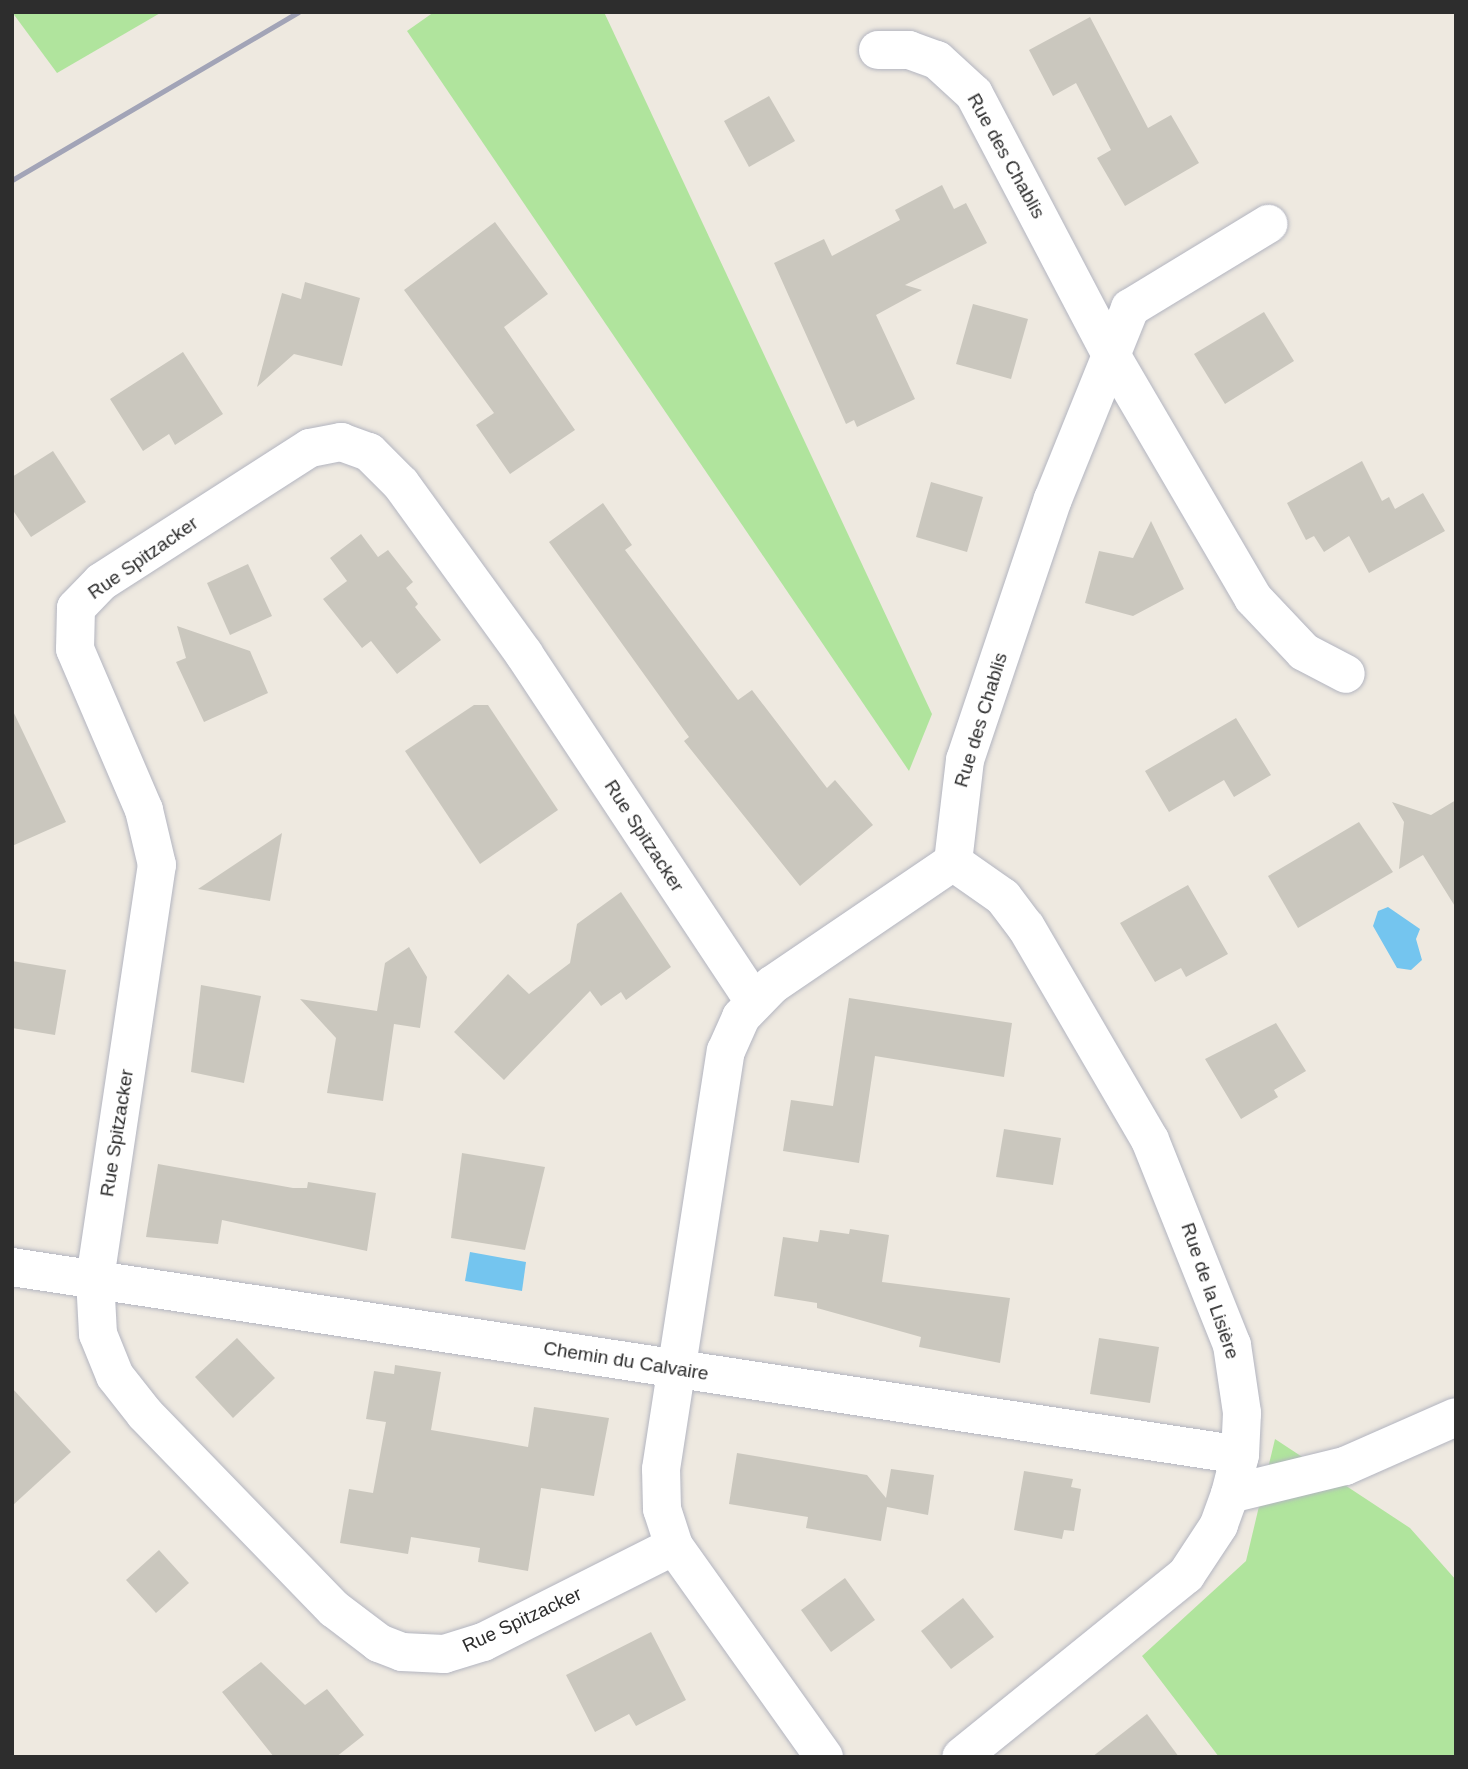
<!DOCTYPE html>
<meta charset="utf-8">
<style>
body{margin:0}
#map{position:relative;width:1468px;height:1769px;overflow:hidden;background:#eee9e0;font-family:Helvetica,sans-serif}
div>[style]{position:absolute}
.green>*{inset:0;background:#b0e49d}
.water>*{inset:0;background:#74c5ef}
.building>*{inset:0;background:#cac7be}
.roads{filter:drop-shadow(0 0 2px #b3b5c0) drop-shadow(0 0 2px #b3b5c0)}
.minor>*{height:38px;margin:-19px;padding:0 19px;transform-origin:19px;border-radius:19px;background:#fff}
.rail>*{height:5px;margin:-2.5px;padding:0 2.5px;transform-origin:2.5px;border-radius:2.5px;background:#a2a4b7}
span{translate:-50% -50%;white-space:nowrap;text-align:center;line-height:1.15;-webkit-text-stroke:6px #fff;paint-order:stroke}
.street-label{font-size:19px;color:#2d2d2d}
.frame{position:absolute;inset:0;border:14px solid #2d2d2d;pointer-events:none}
</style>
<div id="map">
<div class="green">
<i style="clip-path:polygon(12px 12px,162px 12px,57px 73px)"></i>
<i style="clip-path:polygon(434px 12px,604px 12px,932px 714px,909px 771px,407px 31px)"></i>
<i style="clip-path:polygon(1275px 1439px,1410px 1528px,1456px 1580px,1456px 1757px,1219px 1757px,1142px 1656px,1246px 1561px)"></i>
</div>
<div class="water">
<i style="clip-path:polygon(1388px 907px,1420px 929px,1416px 939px,1422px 960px,1411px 970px,1397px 968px,1373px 926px,1378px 911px)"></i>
<i style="clip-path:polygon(470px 1252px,526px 1262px,522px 1291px,465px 1281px)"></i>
</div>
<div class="building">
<i style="clip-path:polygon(1090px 17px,1148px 128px,1171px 115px,1199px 163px,1125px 206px,1097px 158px,1111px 150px,1076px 83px,1053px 96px,1029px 50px)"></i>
<i style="clip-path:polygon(769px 96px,795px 141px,749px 167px,724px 121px)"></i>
<i style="clip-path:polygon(942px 185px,954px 209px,966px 203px,987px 243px,905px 285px,922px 290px,876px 315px,915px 399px,857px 427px,854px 420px,846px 424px,774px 263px,824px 239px,832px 256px,900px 220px,895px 210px)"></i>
<i style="clip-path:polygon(495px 222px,548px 294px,504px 327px,575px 430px,510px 474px,476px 425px,494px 413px,404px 290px)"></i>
<i style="clip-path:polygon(305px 282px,360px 298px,342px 366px,294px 354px,257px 387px,282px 293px,301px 299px)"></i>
<i style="clip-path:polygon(973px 304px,1028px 319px,1011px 379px,956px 364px)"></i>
<i style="clip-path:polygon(1264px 312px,1294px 361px,1225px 404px,1194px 354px)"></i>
<i style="clip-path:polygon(183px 352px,223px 414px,175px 445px,169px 434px,143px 451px,110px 399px)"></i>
<i style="clip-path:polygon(53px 451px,86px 502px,31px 537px,12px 509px,12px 477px)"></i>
<i style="clip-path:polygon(1362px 461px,1382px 501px,1389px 497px,1395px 509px,1423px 493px,1445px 531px,1369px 573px,1349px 536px,1324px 552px,1314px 536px,1306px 540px,1287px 503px)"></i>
<i style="clip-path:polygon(931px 482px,983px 497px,967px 552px,916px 537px)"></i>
<i style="clip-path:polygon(603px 503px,632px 545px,625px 550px,738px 700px,752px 690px,827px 788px,835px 780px,873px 825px,800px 886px,684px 741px,689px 737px,549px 542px)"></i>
<i style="clip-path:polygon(1151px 521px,1184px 589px,1133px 616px,1085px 603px,1099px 551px,1133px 558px)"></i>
<i style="clip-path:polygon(361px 534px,378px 557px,388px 550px,413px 582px,406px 588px,418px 604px,415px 607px,441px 640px,397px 674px,371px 641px,362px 648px,323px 599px,347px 581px,330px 558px)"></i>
<i style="clip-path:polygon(248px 564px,272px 616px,230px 635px,207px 583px)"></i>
<i style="clip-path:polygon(177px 626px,250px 651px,268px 693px,204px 722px,176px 662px,186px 658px)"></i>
<i style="clip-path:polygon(474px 705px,488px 705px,558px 810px,480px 864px,405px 751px)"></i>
<i style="clip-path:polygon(12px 709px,66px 822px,12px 846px)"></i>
<i style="clip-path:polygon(1236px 718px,1271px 775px,1234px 797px,1224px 780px,1169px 812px,1145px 771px)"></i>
<i style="clip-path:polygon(1456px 800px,1456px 908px,1423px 855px,1399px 869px,1404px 822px,1392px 802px,1431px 815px)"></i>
<i style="clip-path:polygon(1359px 822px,1393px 872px,1298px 928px,1268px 876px)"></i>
<i style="clip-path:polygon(282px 833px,270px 901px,198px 889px)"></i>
<i style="clip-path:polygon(1188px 885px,1228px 954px,1186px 977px,1181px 968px,1155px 982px,1120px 923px)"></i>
<i style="clip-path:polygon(621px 892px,671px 967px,626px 1000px,621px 992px,601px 1006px,590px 991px,504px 1080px,454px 1032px,508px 974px,529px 994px,570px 963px,577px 924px)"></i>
<i style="clip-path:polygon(409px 947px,427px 977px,420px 1028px,394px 1024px,383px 1101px,327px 1093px,336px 1038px,300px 999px,377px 1011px,385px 963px)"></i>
<i style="clip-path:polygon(12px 961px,66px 970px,55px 1035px,12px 1028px)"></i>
<i style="clip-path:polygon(201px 985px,261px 996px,244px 1083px,191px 1072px)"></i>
<i style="clip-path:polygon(849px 998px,1012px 1023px,1004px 1077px,875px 1056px,859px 1163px,783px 1151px,791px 1100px,833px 1106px)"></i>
<i style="clip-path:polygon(1276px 1023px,1306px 1071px,1274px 1090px,1278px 1097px,1241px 1119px,1205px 1059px)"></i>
<i style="clip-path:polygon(1004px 1129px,1061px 1138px,1053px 1185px,996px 1177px)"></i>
<i style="clip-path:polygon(462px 1153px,545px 1167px,525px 1250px,451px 1238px)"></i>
<i style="clip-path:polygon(158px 1164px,293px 1188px,307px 1188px,308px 1182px,376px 1193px,367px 1251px,222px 1220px,218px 1244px,146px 1237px)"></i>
<i style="clip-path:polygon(850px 1229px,889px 1235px,882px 1282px,1010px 1298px,1000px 1363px,919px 1347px,921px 1337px,817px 1308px,817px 1303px,774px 1296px,783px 1237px,818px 1242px,820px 1230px,849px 1234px)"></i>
<i style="clip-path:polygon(237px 1338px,275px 1378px,233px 1418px,195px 1377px)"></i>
<i style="clip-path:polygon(1099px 1338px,1159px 1347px,1150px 1403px,1090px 1394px)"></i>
<i style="clip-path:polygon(395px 1365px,441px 1372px,431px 1430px,528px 1447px,534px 1407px,609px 1418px,594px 1496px,541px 1488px,528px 1571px,478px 1562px,480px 1548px,411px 1537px,408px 1554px,340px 1543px,349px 1489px,373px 1493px,386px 1422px,366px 1419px,374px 1371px,394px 1374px)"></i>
<i style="clip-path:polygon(12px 1388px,71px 1452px,12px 1506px)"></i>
<i style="clip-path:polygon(737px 1453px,867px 1475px,886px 1498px,891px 1469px,934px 1475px,928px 1515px,887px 1507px,881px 1541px,806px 1528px,808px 1517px,729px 1504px)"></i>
<i style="clip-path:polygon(1024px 1471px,1073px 1479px,1071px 1487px,1081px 1489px,1074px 1531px,1064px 1530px,1062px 1539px,1014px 1530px)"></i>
<i style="clip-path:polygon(159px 1550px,189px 1583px,156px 1613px,126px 1580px)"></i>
<i style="clip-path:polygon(845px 1578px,875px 1620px,831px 1652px,801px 1610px)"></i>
<i style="clip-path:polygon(963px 1598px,994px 1637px,951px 1669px,921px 1631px)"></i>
<i style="clip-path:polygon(651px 1632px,686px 1700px,636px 1726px,629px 1714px,595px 1732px,566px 1675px)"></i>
<i style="clip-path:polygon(261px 1662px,305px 1705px,327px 1689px,364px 1735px,336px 1757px,274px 1757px,222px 1692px)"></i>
<i style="clip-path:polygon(1147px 1714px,1179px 1757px,1092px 1757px)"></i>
</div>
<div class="roads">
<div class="minor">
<i style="left:878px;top:50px;width:31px"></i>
<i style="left:909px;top:50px;width:30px;rotate:20deg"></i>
<i style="left:937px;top:60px;width:50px;rotate:42.6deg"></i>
<i style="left:974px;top:94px;width:293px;rotate:62.3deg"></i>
<i style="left:1110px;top:353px;width:284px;rotate:59.7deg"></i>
<i style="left:1253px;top:598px;width:74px;rotate:46.6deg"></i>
<i style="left:1304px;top:652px;width:47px;rotate:27.6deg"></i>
<i style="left:953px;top:862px;width:61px;rotate:35deg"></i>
<i style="left:1003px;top:897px;width:38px;rotate:53deg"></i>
<i style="left:1026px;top:927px;width:246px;rotate:59.8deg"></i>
<i style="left:1150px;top:1140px;width:221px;rotate:68.2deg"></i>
<i style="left:1232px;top:1345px;width:69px;rotate:81.6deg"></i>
<i style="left:1242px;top:1413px;width:42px;rotate:92.7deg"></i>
<i style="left:1240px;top:1455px;width:40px;rotate:104.4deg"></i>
<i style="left:1230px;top:1494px;width:33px;rotate:110deg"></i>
<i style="left:1219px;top:1525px;width:60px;rotate:123.4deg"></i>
<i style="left:1186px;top:1575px;width:289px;rotate:141deg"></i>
<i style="left:12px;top:1267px;width:1242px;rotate:8.7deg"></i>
<i style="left:1230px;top:1494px;width:118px;rotate:-13.7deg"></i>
<i style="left:1345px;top:1466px;width:121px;rotate:-23.8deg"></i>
<i style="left:674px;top:1546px;width:214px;rotate:153.3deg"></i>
<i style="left:483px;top:1642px;width:41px;rotate:162.9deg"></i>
<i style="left:444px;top:1654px;width:42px;rotate:-177.3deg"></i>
<i style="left:402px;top:1652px;width:25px;rotate:-159deg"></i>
<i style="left:379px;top:1643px;width:56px;rotate:-142.9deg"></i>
<i style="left:334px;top:1609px;width:272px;rotate:-134.1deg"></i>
<i style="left:145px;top:1414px;width:48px;rotate:-128.3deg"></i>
<i style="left:115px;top:1376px;width:45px;rotate:-112deg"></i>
<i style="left:98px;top:1334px;width:55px;rotate:-93.1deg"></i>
<i style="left:95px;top:1279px;width:419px;rotate:-81.5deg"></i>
<i style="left:157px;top:865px;width:57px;rotate:-103.3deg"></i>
<i style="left:144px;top:810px;width:175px;rotate:-113.2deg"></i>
<i style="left:75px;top:649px;width:41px;rotate:-88.6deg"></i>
<i style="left:76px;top:608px;width:36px;rotate:-46deg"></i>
<i style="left:101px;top:582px;width:248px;rotate:-32.7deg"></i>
<i style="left:310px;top:448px;width:32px;rotate:-11deg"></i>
<i style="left:341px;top:442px;width:30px;rotate:20deg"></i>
<i style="left:369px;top:452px;width:45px;rotate:45deg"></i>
<i style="left:401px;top:484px;width:210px;rotate:54.1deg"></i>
<i style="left:524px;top:654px;width:417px;rotate:56.5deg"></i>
<i style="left:824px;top:1757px;width:259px;rotate:-125.4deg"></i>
<i style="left:674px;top:1546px;width:39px;rotate:-108deg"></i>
<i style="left:662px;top:1509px;width:40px;rotate:-91.4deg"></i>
<i style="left:661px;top:1469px;width:423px;rotate:-81.2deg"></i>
<i style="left:726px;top:1051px;width:37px;rotate:-66deg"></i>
<i style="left:741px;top:1017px;width:45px;rotate:-45.9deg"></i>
<i style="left:772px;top:985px;width:219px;rotate:-34.2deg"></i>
<i style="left:953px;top:862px;width:103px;rotate:-83.3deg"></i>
<i style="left:965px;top:760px;width:275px;rotate:-71.4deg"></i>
<i style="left:1053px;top:499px;width:206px;rotate:-68deg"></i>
<i style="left:1130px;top:308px;width:162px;rotate:-31.3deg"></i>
</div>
</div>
<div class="rail">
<i style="left:12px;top:180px;width:332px;rotate:-30.4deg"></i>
</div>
<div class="street-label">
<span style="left:1006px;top:156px;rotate:61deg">Rue des Chablis</span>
<span style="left:143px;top:558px;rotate:-35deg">Rue Spitzacker</span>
<span style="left:981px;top:720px;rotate:-73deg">Rue des Chablis</span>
<span style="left:644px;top:836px;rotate:57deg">Rue Spitzacker</span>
<span style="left:117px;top:1133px;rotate:-81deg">Rue Spitzacker</span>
<span style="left:1210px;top:1291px;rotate:71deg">Rue de la Lisière</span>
<span style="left:626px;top:1361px;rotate:9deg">Chemin du Calvaire</span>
<span style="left:522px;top:1620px;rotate:-25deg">Rue Spitzacker</span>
</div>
<div class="frame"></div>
</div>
